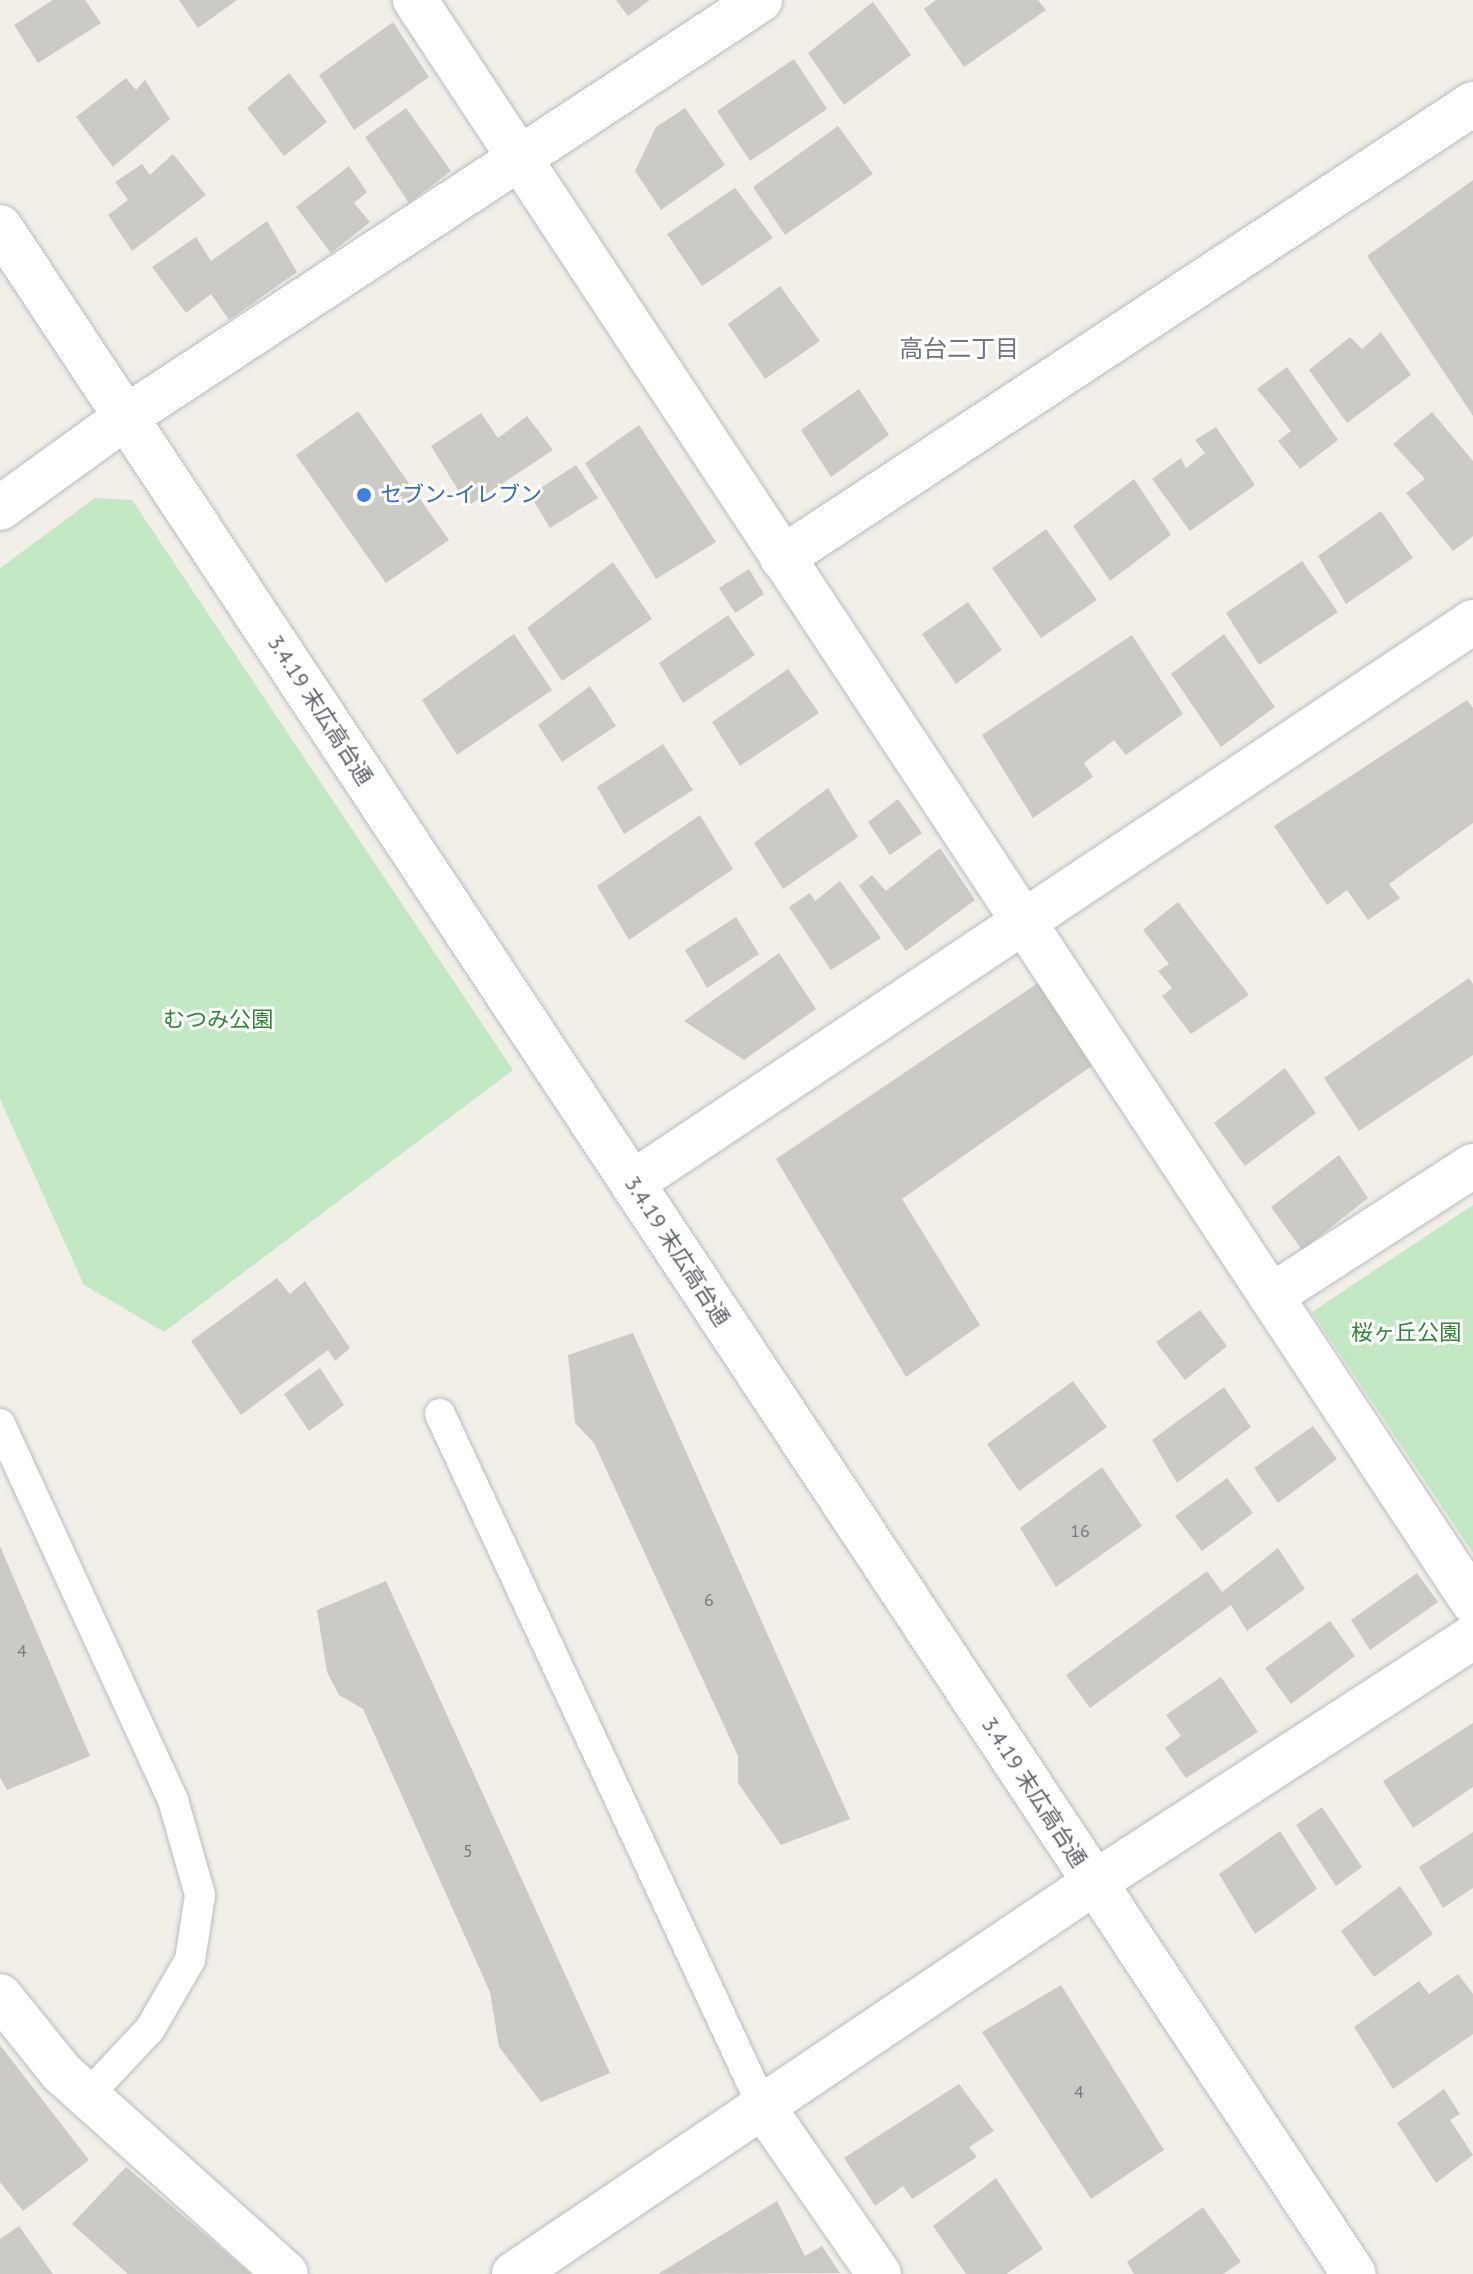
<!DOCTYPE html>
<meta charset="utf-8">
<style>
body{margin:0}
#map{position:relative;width:1473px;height:2274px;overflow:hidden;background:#f1efe7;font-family:"PT Sans","Noto Sans JP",sans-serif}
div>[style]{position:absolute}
.green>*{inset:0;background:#c3e9c4}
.building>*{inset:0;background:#cccac4}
.roads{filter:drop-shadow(0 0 2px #b9bcc1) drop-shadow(0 0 2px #b9bcc1)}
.lane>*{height:30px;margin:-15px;padding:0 15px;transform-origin:15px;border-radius:15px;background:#fff}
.street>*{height:44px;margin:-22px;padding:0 22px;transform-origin:22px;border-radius:22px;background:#fff}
.secondary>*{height:44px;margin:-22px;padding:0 22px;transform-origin:22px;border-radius:22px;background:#fff}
.dots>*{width:22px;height:22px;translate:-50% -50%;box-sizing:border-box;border:4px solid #fff;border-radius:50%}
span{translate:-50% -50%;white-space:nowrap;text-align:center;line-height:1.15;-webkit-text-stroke:6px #fff;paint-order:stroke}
.number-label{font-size:18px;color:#7a7c7f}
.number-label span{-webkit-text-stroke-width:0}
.shop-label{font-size:22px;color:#366cbe}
.left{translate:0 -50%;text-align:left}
.street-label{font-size:22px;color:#5e6268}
.park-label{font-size:22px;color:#308538}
.neighbourhood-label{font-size:24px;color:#6f747a}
</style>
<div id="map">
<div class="green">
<i style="clip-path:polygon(95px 498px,132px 500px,513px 1070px,164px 1332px,84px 1285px,0 1099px,0 568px)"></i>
<i style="clip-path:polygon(1473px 1205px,1473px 1553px,1312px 1312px)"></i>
</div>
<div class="building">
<i style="clip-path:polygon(53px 0,85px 0,101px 23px,38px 63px,14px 25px)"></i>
<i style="clip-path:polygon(179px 0,237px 0,198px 28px)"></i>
<i style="clip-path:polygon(616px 0,650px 0,628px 16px)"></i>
<i style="clip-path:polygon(936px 0,1038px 0,1046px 10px,964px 67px,924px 9px)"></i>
<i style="clip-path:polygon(873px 2px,911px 55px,844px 105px,808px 53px)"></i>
<i style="clip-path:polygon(393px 22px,429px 77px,354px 130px,319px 75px)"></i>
<i style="clip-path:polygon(794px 59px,827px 109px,750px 161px,717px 111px)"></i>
<i style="clip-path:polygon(289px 73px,327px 122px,284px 156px,247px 108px)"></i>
<i style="clip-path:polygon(126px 78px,136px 90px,145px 80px,170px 119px,113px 167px,76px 117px)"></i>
<i style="clip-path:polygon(406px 108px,451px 171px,409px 203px,365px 137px)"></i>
<i style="clip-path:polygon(685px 108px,725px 165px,661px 210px,635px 171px,656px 127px)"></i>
<i style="clip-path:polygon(838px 126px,873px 174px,785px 235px,753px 187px)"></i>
<i style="clip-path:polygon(173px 154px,206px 195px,132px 251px,108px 215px,128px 200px,115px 182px,142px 164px,150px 175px)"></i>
<i style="clip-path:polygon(349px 166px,367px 192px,354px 203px,370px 222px,331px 253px,296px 207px)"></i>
<i style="clip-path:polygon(1473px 180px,1473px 416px,1367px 256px)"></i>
<i style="clip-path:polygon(735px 188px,773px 238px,702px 286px,667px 234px)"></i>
<i style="clip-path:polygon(267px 221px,297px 272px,229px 320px,211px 294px,186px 313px,152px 267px,196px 237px,211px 261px)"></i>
<i style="clip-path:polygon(780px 286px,820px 341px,765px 379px,728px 324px)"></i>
<i style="clip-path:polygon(1381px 332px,1411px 375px,1347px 423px,1309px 370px,1350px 337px,1362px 349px)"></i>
<i style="clip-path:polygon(1287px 367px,1338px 440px,1300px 469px,1278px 441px,1291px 431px,1257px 389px)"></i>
<i style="clip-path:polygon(859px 389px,889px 435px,831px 477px,801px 430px)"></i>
<i style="clip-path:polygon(358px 411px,449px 540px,386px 583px,296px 455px)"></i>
<i style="clip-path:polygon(1432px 412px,1473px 461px,1473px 536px,1453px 551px,1406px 493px,1425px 479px,1393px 444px)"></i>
<i style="clip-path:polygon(481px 413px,498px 438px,527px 416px,553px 450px,468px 506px,431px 446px)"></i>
<i style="clip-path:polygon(639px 425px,716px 542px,656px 579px,585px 463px)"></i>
<i style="clip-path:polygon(1216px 427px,1255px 485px,1190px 531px,1152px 479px,1181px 458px,1186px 468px,1205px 453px,1195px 440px)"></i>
<i style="clip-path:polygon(576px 465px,598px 498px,550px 528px,530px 495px)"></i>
<i style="clip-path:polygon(1134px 479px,1171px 535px,1110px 581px,1073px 526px)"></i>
<i style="clip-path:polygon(1381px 511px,1413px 558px,1346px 604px,1318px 556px)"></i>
<i style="clip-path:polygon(1046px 529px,1097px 600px,1041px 638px,992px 568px)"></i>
<i style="clip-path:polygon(1302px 561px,1338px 612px,1259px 665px,1226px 613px)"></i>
<i style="clip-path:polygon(613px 562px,652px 619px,562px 681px,527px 628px)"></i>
<i style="clip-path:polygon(749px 569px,764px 594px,735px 613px,719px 588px)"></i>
<i style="clip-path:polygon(968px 602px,1002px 650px,956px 684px,922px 634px)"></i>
<i style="clip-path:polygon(728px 615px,755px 655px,683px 703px,659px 663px)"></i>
<i style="clip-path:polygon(514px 634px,552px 690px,457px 755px,422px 700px)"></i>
<i style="clip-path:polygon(1224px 634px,1275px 707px,1221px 747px,1171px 674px)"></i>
<i style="clip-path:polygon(1132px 635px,1183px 714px,1126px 755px,1114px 740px,1084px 763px,1093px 777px,1033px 818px,982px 735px)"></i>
<i style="clip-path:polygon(788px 669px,819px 713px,740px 766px,712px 722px)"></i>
<i style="clip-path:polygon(590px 686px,616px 726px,562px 762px,538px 725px)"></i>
<i style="clip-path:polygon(1467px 700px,1473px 708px,1473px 823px,1389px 884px,1400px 898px,1368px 920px,1347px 890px,1327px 905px,1274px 826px)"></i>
<i style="clip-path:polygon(663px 744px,693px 790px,624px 834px,597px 787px)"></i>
<i style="clip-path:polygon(828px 788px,858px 837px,783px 889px,754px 843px)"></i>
<i style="clip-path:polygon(898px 799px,922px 833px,890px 855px,868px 822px)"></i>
<i style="clip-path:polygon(700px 815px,733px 869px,629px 940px,597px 886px)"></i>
<i style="clip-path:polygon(940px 848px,975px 900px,906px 951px,859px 886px,872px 875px,886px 891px)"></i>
<i style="clip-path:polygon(840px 881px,881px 938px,831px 970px,789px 907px,810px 893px,815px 901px)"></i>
<i style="clip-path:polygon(1178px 902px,1249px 995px,1191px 1034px,1162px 996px,1172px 988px,1158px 971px,1169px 964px,1143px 930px)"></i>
<i style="clip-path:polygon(736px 917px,759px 954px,707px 988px,685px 950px)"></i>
<i style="clip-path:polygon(779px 953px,816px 1009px,744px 1060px,684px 1021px)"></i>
<i style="clip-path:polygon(1469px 978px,1473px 984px,1473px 1055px,1359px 1131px,1324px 1078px)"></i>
<i style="clip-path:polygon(1038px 983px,1093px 1065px,902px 1199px,980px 1325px,906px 1377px,776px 1159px)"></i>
<i style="clip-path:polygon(1285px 1068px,1316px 1113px,1245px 1166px,1214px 1123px)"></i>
<i style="clip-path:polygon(1339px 1155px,1368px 1198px,1302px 1250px,1271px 1207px)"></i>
<i style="clip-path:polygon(277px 1278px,290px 1294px,305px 1281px,350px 1348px,335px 1361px,328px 1350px,241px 1415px,191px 1341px)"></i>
<i style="clip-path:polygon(1200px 1310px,1227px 1346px,1185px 1380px,1156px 1342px)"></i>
<i style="clip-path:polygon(633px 1333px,850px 1819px,781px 1845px,738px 1783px,738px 1756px,594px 1443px,575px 1423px,568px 1355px)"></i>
<i style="clip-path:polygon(320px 1368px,344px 1405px,309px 1431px,284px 1394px)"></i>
<i style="clip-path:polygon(1073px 1381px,1107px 1427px,1019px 1491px,987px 1444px)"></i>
<i style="clip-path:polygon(1224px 1387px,1251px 1427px,1177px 1483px,1152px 1440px)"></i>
<i style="clip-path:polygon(1313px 1426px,1337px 1459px,1278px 1503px,1254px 1468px)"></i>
<i style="clip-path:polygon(1102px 1467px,1142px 1526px,1056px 1587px,1020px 1528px)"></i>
<i style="clip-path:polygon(1227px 1478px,1253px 1513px,1202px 1551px,1175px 1516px)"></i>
<i style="clip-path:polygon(0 1546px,90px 1756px,7px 1790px,0 1777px)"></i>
<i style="clip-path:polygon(1278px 1548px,1305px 1589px,1247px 1631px,1231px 1605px,1090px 1708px,1066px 1675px,1207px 1571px,1222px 1592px)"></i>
<i style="clip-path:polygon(1417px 1573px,1438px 1602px,1370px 1650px,1351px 1620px)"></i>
<i style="clip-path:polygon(386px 1581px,610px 2073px,541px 2102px,499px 2047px,490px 1992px,363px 1709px,339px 1695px,327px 1672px,317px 1610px)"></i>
<i style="clip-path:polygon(1330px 1621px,1355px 1656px,1291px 1704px,1265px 1668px)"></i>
<i style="clip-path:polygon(1221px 1677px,1258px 1732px,1186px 1778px,1165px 1748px,1181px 1736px,1166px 1715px)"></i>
<i style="clip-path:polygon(1473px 1723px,1473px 1787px,1413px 1828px,1383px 1781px)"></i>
<i style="clip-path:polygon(1322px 1807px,1362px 1867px,1336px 1886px,1296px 1825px)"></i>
<i style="clip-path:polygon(1280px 1831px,1317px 1889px,1255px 1934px,1219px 1874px)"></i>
<i style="clip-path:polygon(1473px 1832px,1473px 1888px,1443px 1908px,1419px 1867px)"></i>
<i style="clip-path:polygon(1400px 1886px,1433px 1934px,1374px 1977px,1341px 1931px)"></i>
<i style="clip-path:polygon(1458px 1974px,1473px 1994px,1473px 2034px,1393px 2089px,1354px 2027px,1419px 1981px,1429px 1994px)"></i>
<i style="clip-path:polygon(1061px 1985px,1164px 2150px,1091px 2199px,982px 2032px)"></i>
<i style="clip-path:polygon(0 2045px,89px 2160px,23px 2211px,0 2182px)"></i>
<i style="clip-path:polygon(959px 2084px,994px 2131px,969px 2147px,977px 2157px,912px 2199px,903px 2186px,875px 2206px,844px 2158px)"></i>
<i style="clip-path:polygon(1444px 2089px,1460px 2114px,1450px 2120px,1473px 2155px,1436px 2183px,1397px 2123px)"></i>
<i style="clip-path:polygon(126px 2167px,251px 2274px,128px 2274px,72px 2224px)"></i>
<i style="clip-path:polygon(996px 2178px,1043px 2249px,1006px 2274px,966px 2274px,933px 2226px)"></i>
<i style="clip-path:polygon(777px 2201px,805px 2256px,822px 2246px,840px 2273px,658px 2274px)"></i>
<i style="clip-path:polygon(1203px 2207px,1241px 2262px,1223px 2274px,1134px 2274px,1127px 2262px)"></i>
<i style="clip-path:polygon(19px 2226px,53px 2274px,0 2274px,0 2239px)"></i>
</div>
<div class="roads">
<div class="lane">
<i style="left:440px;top:1414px;width:765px;rotate:65.01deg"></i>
<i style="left:0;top:1424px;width:414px;rotate:65.3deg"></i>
<i style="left:173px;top:1800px;width:99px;rotate:74.1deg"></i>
<i style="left:200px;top:1895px;width:66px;rotate:98.7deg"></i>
<i style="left:190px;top:1960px;width:80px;rotate:120.1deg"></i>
<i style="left:150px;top:2029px;width:92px;rotate:133.2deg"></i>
</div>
<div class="street">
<i style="left:415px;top:0;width:1920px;rotate:56.56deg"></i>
<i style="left:0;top:508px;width:155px;rotate:-35.8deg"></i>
<i style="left:126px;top:417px;width:759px;rotate:-33.33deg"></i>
<i style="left:782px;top:558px;width:827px;rotate:-33.31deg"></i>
<i style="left:632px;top:1183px;width:1011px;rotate:-33.71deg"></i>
<i style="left:1271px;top:1296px;width:240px;rotate:-32.8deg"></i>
<i style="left:0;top:1996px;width:97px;rotate:51.2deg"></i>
<i style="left:61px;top:2072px;width:302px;rotate:41.9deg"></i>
<i style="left:763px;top:2107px;width:203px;rotate:55.2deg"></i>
<i style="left:514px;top:2274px;width:699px;rotate:-33.99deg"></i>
<i style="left:1094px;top:1883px;width:452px;rotate:-33deg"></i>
</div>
<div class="secondary">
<i style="left:0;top:227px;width:2454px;rotate:56.52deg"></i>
</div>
</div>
<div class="dots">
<i style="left:364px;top:495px;background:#3f7fe0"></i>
</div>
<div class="number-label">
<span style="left:1080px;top:1531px">16</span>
<span style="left:709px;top:1600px">6</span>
<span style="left:22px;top:1651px">4</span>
<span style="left:468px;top:1851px">5</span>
<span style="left:1079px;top:2092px">4</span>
</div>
<div class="shop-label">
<span class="left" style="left:380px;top:495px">セブン-イレブン</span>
</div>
<div class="street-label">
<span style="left:320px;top:710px;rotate:57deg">3.4.19 末広高台通</span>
<span style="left:677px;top:1251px;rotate:57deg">3.4.19 末広高台通</span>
<span style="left:1034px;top:1792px;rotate:57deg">3.4.19 末広高台通</span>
</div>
<div class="park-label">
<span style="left:218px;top:1020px">むつみ公園</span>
<span style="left:1406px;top:1333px">桜ヶ丘公園</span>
</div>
<div class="neighbourhood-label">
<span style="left:959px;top:349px">高台二丁目</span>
</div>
</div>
